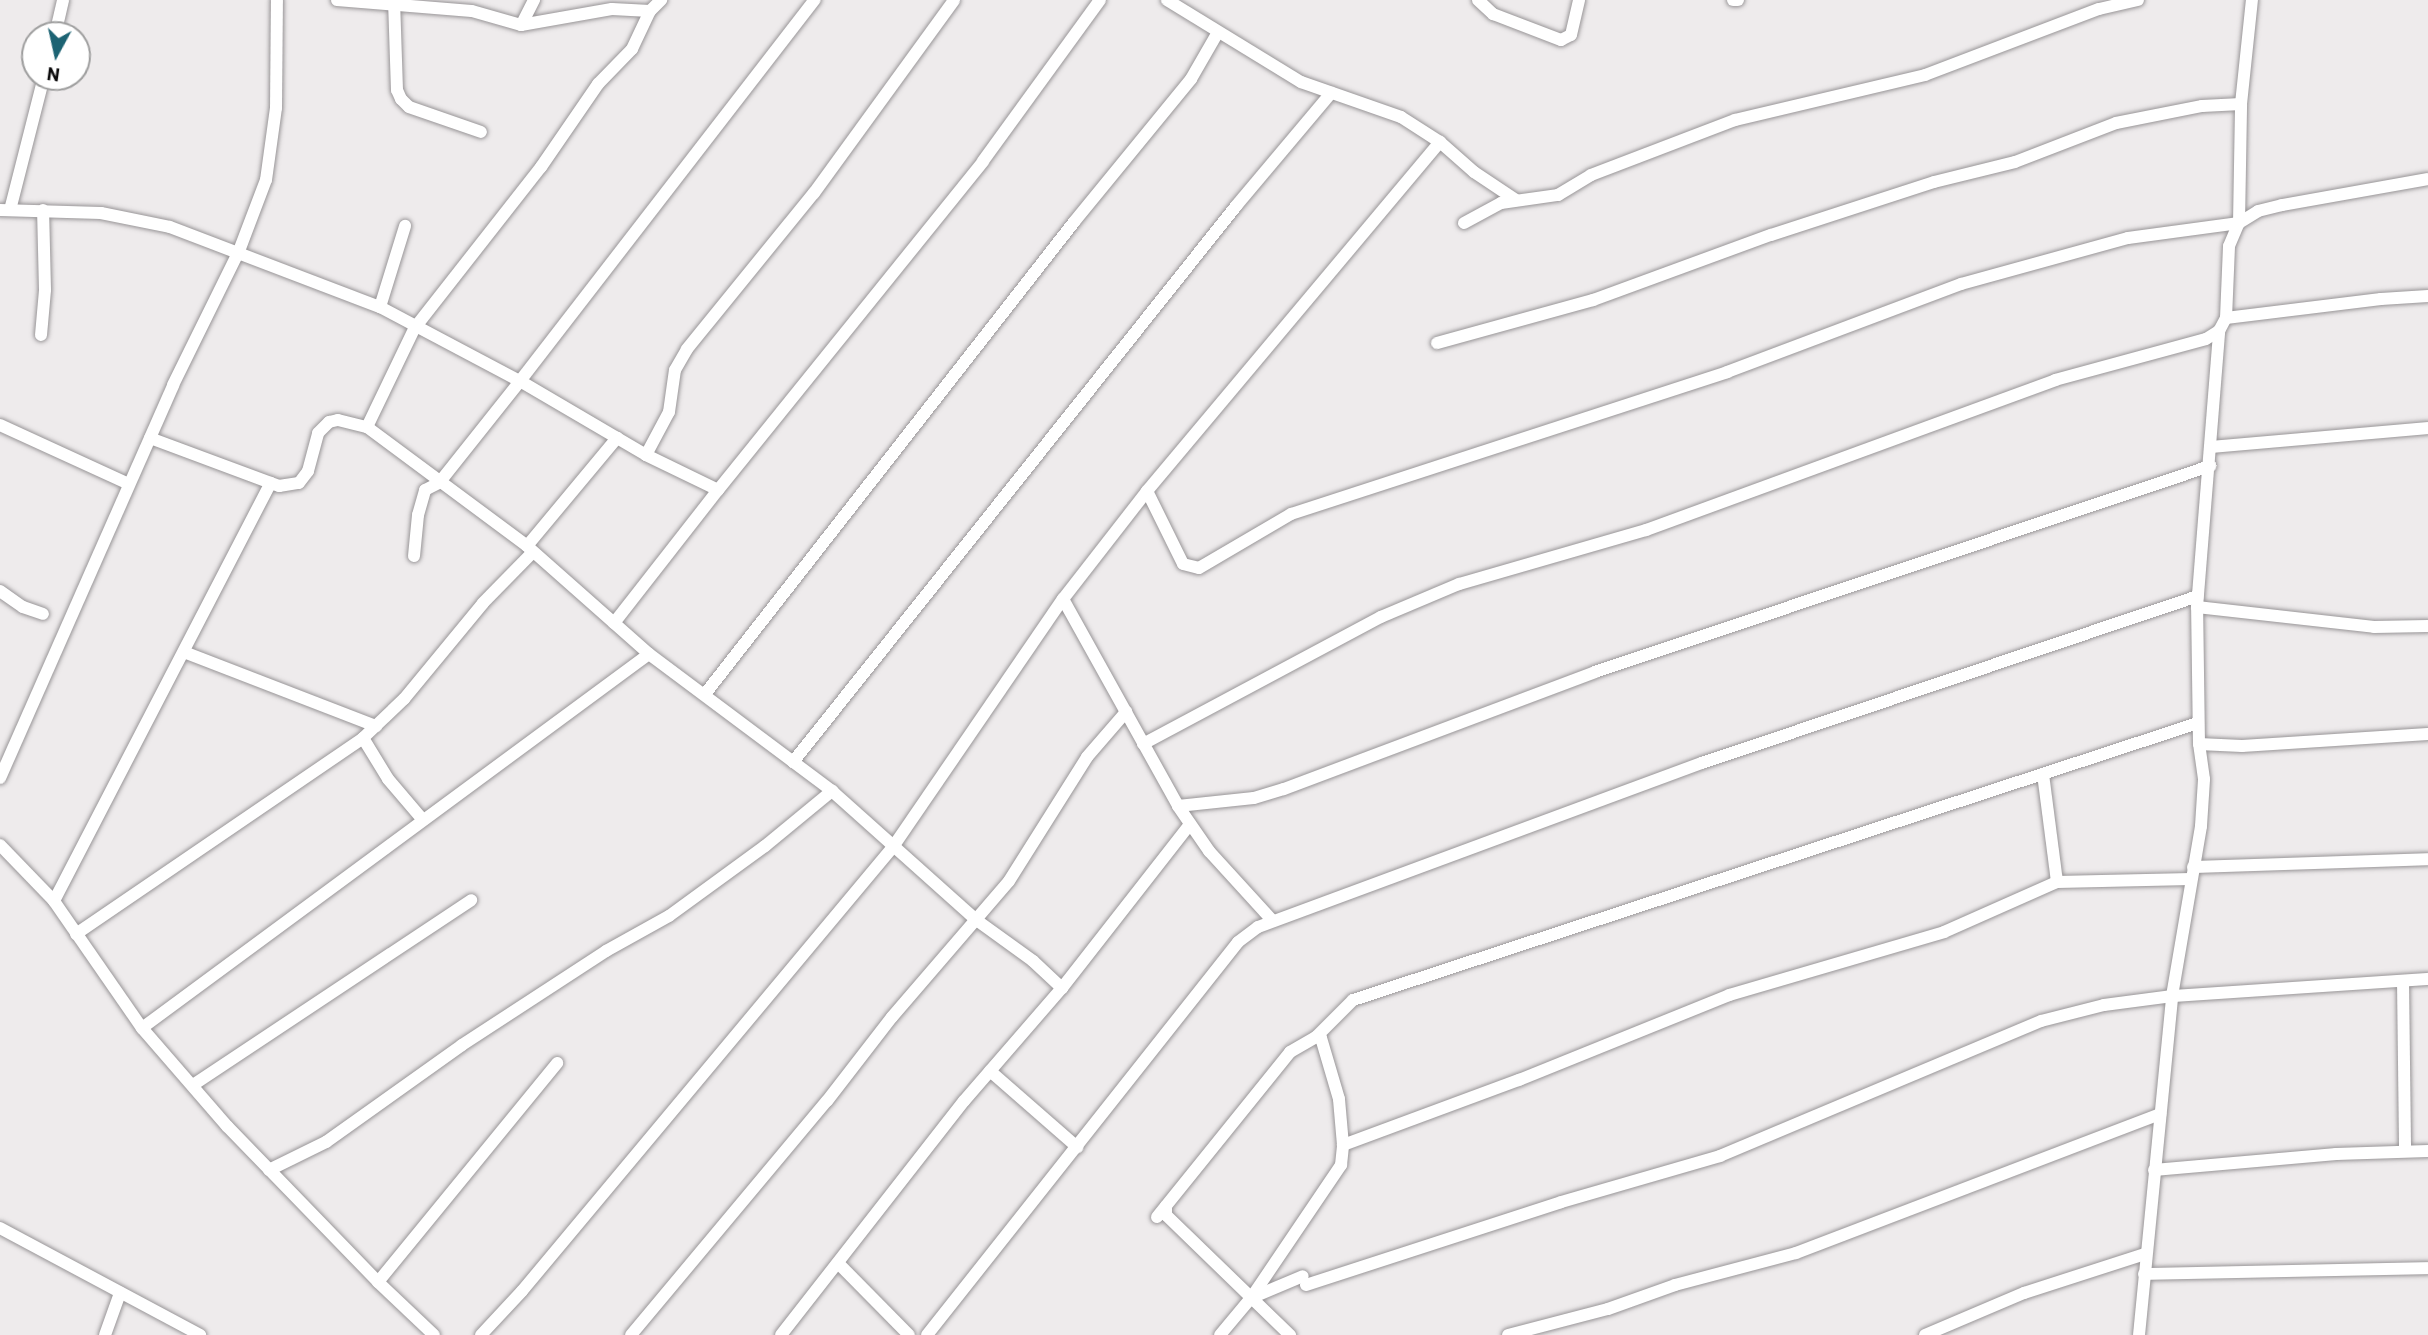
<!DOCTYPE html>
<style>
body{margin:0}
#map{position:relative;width:2428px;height:1335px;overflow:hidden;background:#eeebec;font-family:Barlow,sans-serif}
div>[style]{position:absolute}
.roads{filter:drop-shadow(0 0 2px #989597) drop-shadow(0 0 2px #989597)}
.minor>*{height:12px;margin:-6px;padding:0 6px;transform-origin:6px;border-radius:6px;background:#fff}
span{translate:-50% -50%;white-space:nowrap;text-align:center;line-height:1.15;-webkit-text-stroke:7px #fff;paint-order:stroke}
.north{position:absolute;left:21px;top:21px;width:70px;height:70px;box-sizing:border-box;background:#fff;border:2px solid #9e9e9e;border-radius:50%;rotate:188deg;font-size:19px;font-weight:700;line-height:28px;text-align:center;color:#0d0c0d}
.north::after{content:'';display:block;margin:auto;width:24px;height:32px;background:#1c6373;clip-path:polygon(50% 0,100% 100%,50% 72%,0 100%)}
</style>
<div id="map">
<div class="roads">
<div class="minor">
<i style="left:337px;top:0;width:135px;rotate:4.7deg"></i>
<i style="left:472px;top:11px;width:51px;rotate:15.9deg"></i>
<i style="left:394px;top:0;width:90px;rotate:88.1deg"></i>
<i style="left:397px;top:90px;width:10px;rotate:66deg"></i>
<i style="left:401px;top:99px;width:11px;rotate:45deg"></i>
<i style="left:409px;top:107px;width:76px;rotate:19.1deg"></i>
<i style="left:534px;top:0;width:28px;rotate:117deg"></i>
<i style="left:521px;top:25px;width:92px;rotate:-10deg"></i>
<i style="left:612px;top:9px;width:38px;rotate:3deg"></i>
<i style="left:650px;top:11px;width:16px;rotate:-45deg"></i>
<i style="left:1167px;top:0;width:157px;rotate:31.5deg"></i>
<i style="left:1301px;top:82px;width:106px;rotate:19.3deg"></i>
<i style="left:1401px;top:117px;width:46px;rotate:32.7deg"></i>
<i style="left:1440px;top:142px;width:45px;rotate:41.4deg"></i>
<i style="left:1474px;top:172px;width:50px;rotate:33.7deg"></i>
<i style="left:1478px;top:0;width:21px;rotate:43deg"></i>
<i style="left:1493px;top:14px;width:73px;rotate:20.9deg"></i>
<i style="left:1561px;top:40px;width:11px;rotate:-27deg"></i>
<i style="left:1571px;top:35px;width:36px;rotate:-77deg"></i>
<i style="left:1733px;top:0;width:5px"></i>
<i style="left:55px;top:35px;width:36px;rotate:-77deg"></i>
<i style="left:0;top:210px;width:101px;rotate:1.7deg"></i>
<i style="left:101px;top:213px;width:70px;rotate:11.5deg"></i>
<i style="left:170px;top:227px;width:225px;rotate:20.9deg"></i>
<i style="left:380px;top:307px;width:158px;rotate:27.9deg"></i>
<i style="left:520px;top:381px;width:482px;rotate:-52.3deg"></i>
<i style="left:10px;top:210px;width:137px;rotate:-75.7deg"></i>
<i style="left:1464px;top:223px;width:42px;rotate:-28.4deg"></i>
<i style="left:1501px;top:203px;width:58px;rotate:-8deg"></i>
<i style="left:1558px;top:195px;width:39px;rotate:-31deg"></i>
<i style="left:1591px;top:175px;width:154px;rotate:-20.9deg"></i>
<i style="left:1735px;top:120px;width:195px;rotate:-13.3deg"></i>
<i style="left:1925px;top:75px;width:186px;rotate:-20.8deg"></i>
<i style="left:2099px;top:9px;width:40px;rotate:-13deg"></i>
<i style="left:380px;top:307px;width:85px;rotate:-72.8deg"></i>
<i style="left:2226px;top:318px;width:72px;rotate:-87.6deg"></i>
<i style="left:2229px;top:246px;width:25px;rotate:-67deg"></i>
<i style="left:2239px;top:223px;width:119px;rotate:-89deg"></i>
<i style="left:2241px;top:104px;width:105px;rotate:-84deg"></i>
<i style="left:417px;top:325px;width:201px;rotate:-51.9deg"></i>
<i style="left:541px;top:167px;width:101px;rotate:-55.5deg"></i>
<i style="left:598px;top:84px;width:49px;rotate:-45.8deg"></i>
<i style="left:632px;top:49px;width:42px;rotate:-64.7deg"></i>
<i style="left:41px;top:335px;width:45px;rotate:-84.9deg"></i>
<i style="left:45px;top:290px;width:80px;rotate:-91.4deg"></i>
<i style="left:1437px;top:343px;width:162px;rotate:-15.4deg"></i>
<i style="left:1593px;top:300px;width:189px;rotate:-20.1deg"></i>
<i style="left:1771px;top:235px;width:171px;rotate:-18deg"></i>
<i style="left:1934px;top:182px;width:83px;rotate:-13.9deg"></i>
<i style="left:2015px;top:162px;width:108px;rotate:-21.1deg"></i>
<i style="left:2116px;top:123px;width:88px;rotate:-11.2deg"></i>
<i style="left:2202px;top:106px;width:39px;rotate:-3deg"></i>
<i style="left:0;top:425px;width:142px;rotate:24.6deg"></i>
<i style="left:367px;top:427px;width:113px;rotate:-64.3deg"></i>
<i style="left:150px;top:438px;width:138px;rotate:20.4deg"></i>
<i style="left:279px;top:486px;width:20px;rotate:-9deg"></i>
<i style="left:299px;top:483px;width:15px;rotate:-53deg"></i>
<i style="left:308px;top:471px;width:39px;rotate:-75deg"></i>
<i style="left:318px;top:433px;width:16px;rotate:-45deg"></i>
<i style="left:329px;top:422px;width:9px;rotate:-13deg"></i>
<i style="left:338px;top:420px;width:30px;rotate:14deg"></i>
<i style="left:367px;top:427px;width:199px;rotate:36.6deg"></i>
<i style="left:527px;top:546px;width:163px;rotate:41.5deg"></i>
<i style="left:649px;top:654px;width:229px;rotate:36.8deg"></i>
<i style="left:832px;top:791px;width:192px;rotate:41.8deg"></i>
<i style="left:975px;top:919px;width:72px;rotate:35.9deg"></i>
<i style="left:1033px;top:961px;width:40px;rotate:43deg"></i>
<i style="left:1062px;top:988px;width:208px;rotate:-52deg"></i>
<i style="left:2211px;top:447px;width:218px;rotate:-5deg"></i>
<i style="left:646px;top:455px;width:49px;rotate:-61.9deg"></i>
<i style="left:669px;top:412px;width:42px;rotate:-81.9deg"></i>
<i style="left:675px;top:370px;width:24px;rotate:-60deg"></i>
<i style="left:687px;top:349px;width:201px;rotate:-50.9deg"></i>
<i style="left:814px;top:193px;width:238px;rotate:-54deg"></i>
<i style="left:1147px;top:491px;width:81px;rotate:63.7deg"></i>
<i style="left:1183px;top:564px;width:16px;rotate:14deg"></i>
<i style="left:1199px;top:568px;width:107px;rotate:-30.4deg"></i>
<i style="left:1291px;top:514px;width:459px;rotate:-18deg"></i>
<i style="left:1727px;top:372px;width:250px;rotate:-20.6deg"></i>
<i style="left:1961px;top:284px;width:173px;rotate:-15.4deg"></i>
<i style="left:2128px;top:238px;width:112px;rotate:-7.7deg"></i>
<i style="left:2239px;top:223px;width:22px;rotate:-32deg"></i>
<i style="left:2258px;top:211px;width:25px;rotate:-14deg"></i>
<i style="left:2282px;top:205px;width:148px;rotate:-10.1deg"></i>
<i style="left:527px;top:546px;width:141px;rotate:-50.2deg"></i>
<i style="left:414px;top:556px;width:41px;rotate:-84.4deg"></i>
<i style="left:418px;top:515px;width:26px;rotate:-74deg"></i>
<i style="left:425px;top:490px;width:16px;rotate:-27deg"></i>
<i style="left:439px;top:483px;width:130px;rotate:-51.5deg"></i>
<i style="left:520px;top:381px;width:146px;rotate:30.4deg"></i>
<i style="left:646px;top:455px;width:80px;rotate:25.9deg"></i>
<i style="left:718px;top:490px;width:422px;rotate:-51.1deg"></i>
<i style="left:983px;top:161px;width:199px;rotate:-54deg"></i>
<i style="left:0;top:591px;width:28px;rotate:35deg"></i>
<i style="left:23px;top:607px;width:21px;rotate:19deg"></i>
<i style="left:1063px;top:599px;width:237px;rotate:60.9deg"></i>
<i style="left:1178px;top:806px;width:55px;rotate:55.4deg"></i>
<i style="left:1209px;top:851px;width:93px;rotate:47.6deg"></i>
<i style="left:2197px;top:607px;width:178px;rotate:6.4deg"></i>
<i style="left:2374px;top:627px;width:54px;rotate:-1.1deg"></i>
<i style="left:614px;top:623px;width:169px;rotate:-52deg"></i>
<i style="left:184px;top:652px;width:206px;rotate:21.1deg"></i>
<i style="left:705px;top:694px;width:599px;rotate:-51.98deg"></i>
<i style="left:1074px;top:222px;width:185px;rotate:-50.7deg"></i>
<i style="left:1191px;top:79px;width:54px;rotate:-60.1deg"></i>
<i style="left:363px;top:738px;width:48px;rotate:58.6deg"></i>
<i style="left:388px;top:779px;width:54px;rotate:49.5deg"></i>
<i style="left:1143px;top:744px;width:270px;rotate:-28.1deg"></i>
<i style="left:1381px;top:617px;width:85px;rotate:-22.9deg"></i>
<i style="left:1459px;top:584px;width:195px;rotate:-16.1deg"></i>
<i style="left:1646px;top:530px;width:436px;rotate:-20.1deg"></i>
<i style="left:2055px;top:380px;width:156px;rotate:-15.2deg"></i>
<i style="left:2206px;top:339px;width:15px;rotate:-32deg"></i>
<i style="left:2219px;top:331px;width:15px;rotate:-62deg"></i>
<i style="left:2226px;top:318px;width:156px;rotate:-7deg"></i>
<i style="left:2381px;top:299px;width:47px;rotate:-3.7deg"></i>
<i style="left:2199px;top:744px;width:43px;rotate:2.7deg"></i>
<i style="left:2242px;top:746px;width:186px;rotate:-3.7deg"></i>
<i style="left:793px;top:762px;width:711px;rotate:-51.45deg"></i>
<i style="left:1236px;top:206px;width:148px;rotate:-49.9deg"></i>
<i style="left:2043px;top:774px;width:109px;rotate:82.6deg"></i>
<i style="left:0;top:778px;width:429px;rotate:-66.2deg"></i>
<i style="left:173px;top:385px;width:149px;rotate:-63.8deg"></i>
<i style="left:239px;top:251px;width:76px;rotate:-69.2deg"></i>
<i style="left:266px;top:180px;width:73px;rotate:-82.1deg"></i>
<i style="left:276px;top:108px;width:108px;rotate:-89.5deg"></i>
<i style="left:1178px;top:806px;width:76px;rotate:-6deg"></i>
<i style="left:1254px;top:798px;width:31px;rotate:-17deg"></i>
<i style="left:1284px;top:789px;width:332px;rotate:-20.6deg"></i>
<i style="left:1595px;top:672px;width:649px;rotate:-18.52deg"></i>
<i style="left:0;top:845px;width:78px;rotate:46deg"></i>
<i style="left:54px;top:901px;width:155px;rotate:55.3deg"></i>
<i style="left:142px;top:1028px;width:130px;rotate:49.1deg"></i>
<i style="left:227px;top:1126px;width:217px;rotate:45.9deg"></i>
<i style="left:378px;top:1282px;width:77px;rotate:43.4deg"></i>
<i style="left:2193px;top:867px;width:235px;rotate:-1.9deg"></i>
<i style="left:54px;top:901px;width:471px;rotate:-62.6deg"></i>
<i style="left:76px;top:934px;width:348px;rotate:-34.3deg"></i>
<i style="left:363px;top:738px;width:57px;rotate:-43.6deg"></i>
<i style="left:404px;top:699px;width:124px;rotate:-50.5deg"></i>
<i style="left:483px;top:603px;width:71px;rotate:-45.6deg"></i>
<i style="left:2403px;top:981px;width:170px;rotate:89.3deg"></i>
<i style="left:142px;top:1028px;width:630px;rotate:-36.42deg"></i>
<i style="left:990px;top:1071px;width:116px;rotate:41.1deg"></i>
<i style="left:193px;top:1085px;width:334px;rotate:-33.6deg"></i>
<i style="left:1343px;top:1145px;width:188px;rotate:-20.3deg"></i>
<i style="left:1519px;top:1080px;width:227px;rotate:-22deg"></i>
<i style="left:1729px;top:995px;width:224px;rotate:-16.3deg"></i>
<i style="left:1944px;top:932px;width:124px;rotate:-23.9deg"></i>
<i style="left:2057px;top:882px;width:134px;rotate:-1.3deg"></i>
<i style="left:269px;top:1170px;width:64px;rotate:-26.2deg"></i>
<i style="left:326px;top:1142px;width:167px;rotate:-35.5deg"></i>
<i style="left:462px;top:1045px;width:172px;rotate:-33.1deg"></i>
<i style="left:606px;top:951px;width:72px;rotate:-29.1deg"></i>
<i style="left:669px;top:916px;width:119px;rotate:-36.1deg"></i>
<i style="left:765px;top:846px;width:87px;rotate:-39.4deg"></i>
<i style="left:2154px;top:1170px;width:183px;rotate:-5deg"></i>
<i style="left:2336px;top:1154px;width:92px;rotate:-1.9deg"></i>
<i style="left:1166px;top:1206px;width:9px;rotate:90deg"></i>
<i style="left:1166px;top:1215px;width:173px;rotate:44.1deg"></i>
<i style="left:1157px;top:1217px;width:212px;rotate:-51.1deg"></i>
<i style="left:1290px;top:1052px;width:30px;rotate:-30deg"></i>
<i style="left:1316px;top:1037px;width:52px;rotate:-45deg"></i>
<i style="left:1353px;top:1000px;width:889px;rotate:-18.15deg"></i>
<i style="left:0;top:1228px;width:227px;rotate:28.1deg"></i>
<i style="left:838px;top:1263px;width:101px;rotate:45.4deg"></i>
<i style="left:2144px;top:1274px;width:284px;rotate:-1.2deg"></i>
<i style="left:378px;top:1282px;width:283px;rotate:-50.7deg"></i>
<i style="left:1306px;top:1285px;width:268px;rotate:-18deg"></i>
<i style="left:1561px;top:1202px;width:166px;rotate:-16.1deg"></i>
<i style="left:1720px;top:1156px;width:348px;rotate:-22.8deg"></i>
<i style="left:2041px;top:1021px;width:65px;rotate:-14.3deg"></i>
<i style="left:2104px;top:1005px;width:69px;rotate:-7.5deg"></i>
<i style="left:2172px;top:996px;width:172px;rotate:-80.3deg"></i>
<i style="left:2201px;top:826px;width:47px;rotate:-86.3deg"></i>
<i style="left:2204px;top:779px;width:35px;rotate:-98deg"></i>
<i style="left:2199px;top:744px;width:137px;rotate:-90.8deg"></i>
<i style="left:2197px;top:607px;width:277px;rotate:-85.4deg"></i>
<i style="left:1251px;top:1298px;width:56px;rotate:-22.9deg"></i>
<i style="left:105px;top:1335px;width:45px;rotate:-70.3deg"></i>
<i style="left:481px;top:1335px;width:60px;rotate:-47deg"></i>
<i style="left:522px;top:1291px;width:579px;rotate:-50.12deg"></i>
<i style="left:893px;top:847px;width:301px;rotate:-55.6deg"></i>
<i style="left:1063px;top:599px;width:137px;rotate:-52.1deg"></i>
<i style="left:1147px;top:491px;width:456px;rotate:-50deg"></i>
<i style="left:631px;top:1335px;width:305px;rotate:-50.1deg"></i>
<i style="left:827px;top:1101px;width:106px;rotate:-52.3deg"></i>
<i style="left:892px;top:1017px;width:179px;rotate:-49.3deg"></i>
<i style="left:1009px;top:881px;width:146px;rotate:-57.8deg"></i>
<i style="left:1087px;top:757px;width:60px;rotate:-49.1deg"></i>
<i style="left:781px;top:1335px;width:297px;rotate:-52deg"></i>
<i style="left:964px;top:1101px;width:150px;rotate:-49.1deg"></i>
<i style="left:927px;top:1335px;width:501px;rotate:-51.64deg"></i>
<i style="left:1238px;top:942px;width:25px;rotate:-37deg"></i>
<i style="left:1258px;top:927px;width:473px;rotate:-20.3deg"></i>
<i style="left:1702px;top:763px;width:523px;rotate:-18.61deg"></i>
<i style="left:1220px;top:1335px;width:48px;rotate:-50deg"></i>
<i style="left:1251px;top:1298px;width:161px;rotate:-55.9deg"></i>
<i style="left:1341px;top:1165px;width:20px;rotate:-84deg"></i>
<i style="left:1343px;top:1145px;width:46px;rotate:-95deg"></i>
<i style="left:1339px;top:1099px;width:64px;rotate:-106.4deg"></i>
<i style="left:1321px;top:1038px;width:5px;rotate:-169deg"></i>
<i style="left:1508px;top:1335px;width:103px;rotate:-14.6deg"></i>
<i style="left:1608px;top:1309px;width:71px;rotate:-19.7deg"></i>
<i style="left:1675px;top:1285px;width:125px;rotate:-14.8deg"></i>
<i style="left:1796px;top:1253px;width:390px;rotate:-20.9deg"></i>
<i style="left:1925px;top:1335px;width:108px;rotate:-23deg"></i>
<i style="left:2024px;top:1293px;width:127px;rotate:-17.9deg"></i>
<i style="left:2139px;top:1335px;width:341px;rotate:-84.4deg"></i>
<i style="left:2172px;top:996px;width:257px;rotate:-3.8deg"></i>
</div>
</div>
<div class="north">N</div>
</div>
